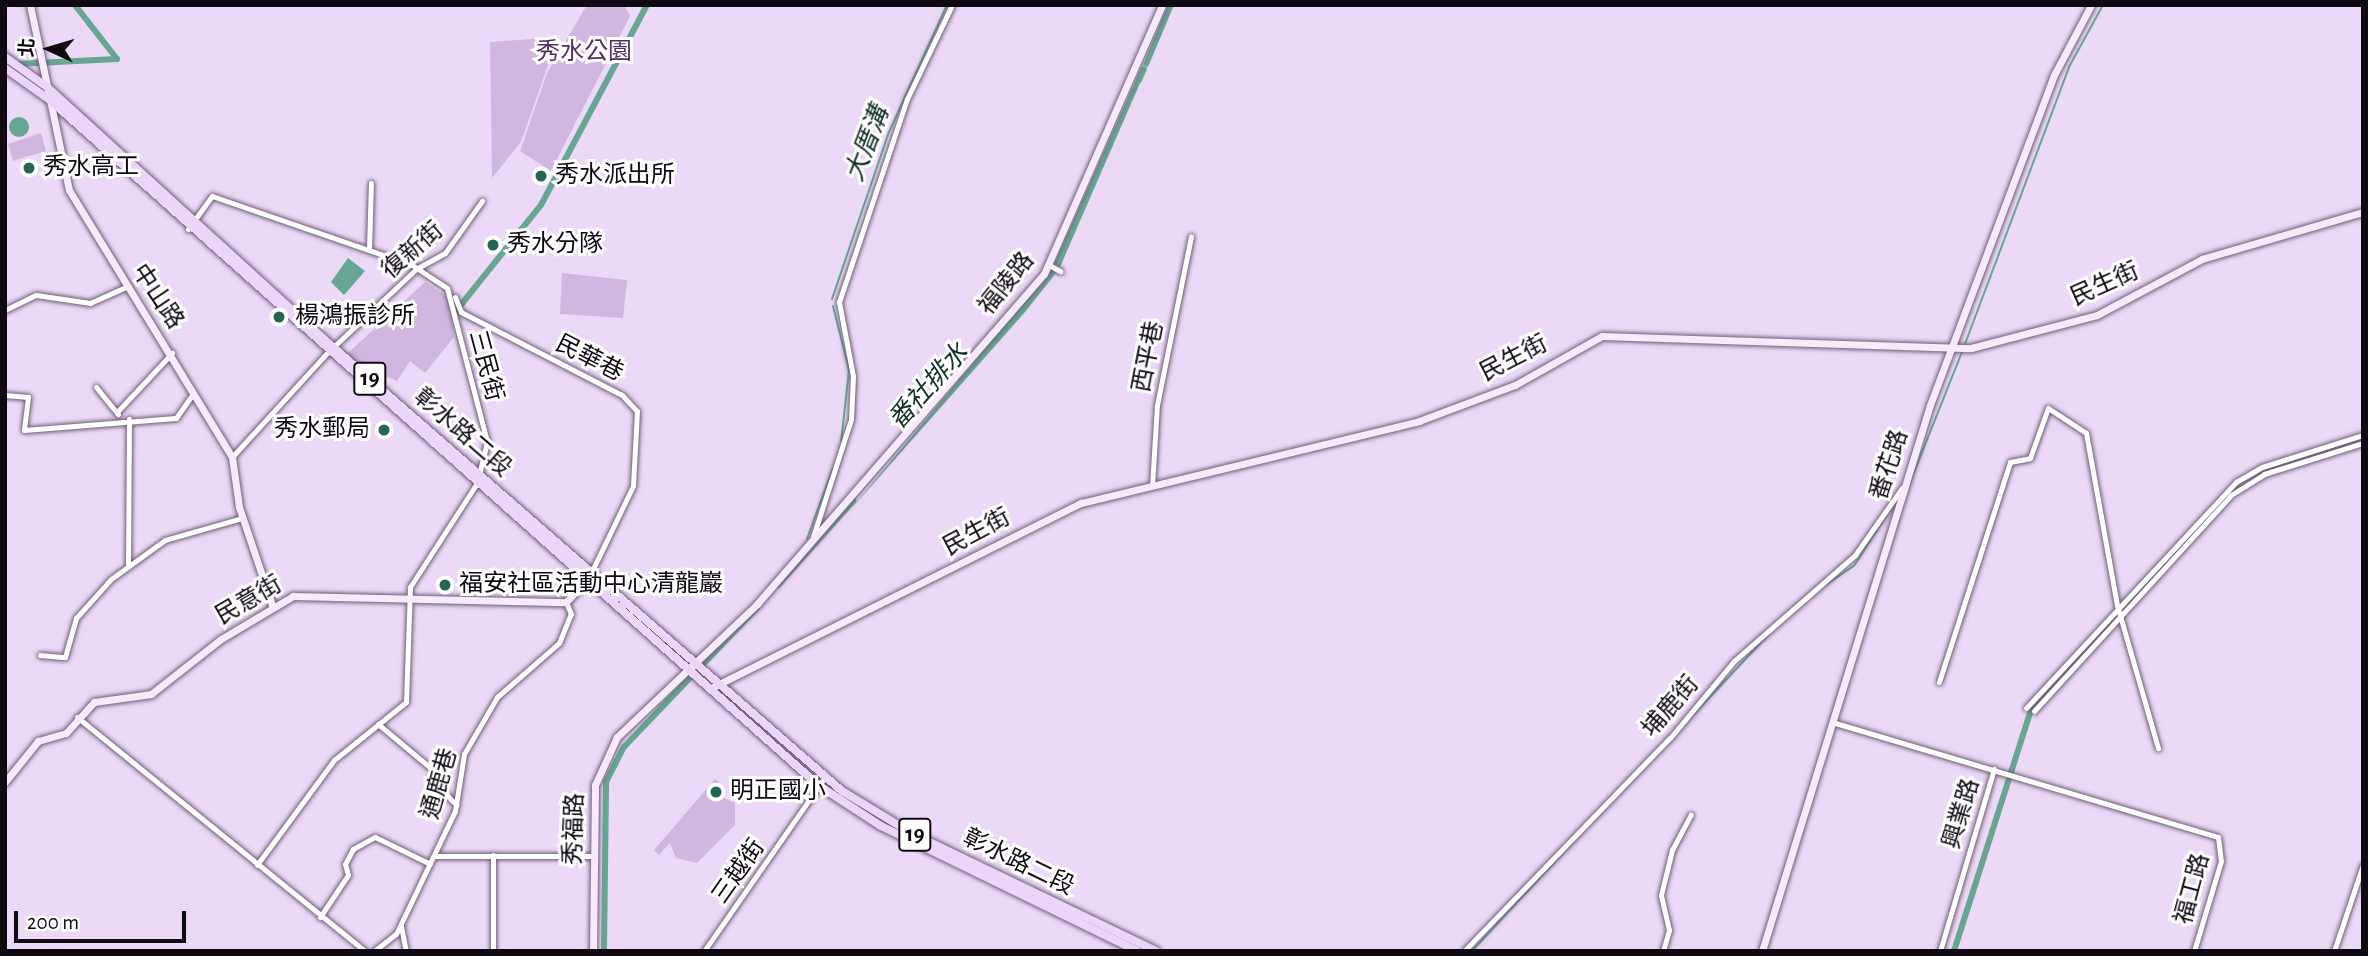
<!DOCTYPE html>
<meta charset="utf-8">
<style>
body{margin:0}
#map{position:relative;width:2368px;height:956px;overflow:hidden;background:#ecd9f7;font-family:"Alegreya Sans","Noto Sans TC",sans-serif}
div>[style]{position:absolute}
.green>*{inset:0;background:#d1b7e0}
.water>*{inset:0;background:#66a693}
.round{border-radius:50%}
.stream>*{height:2px;margin:-1px;padding:0 1px;transform-origin:1px;border-radius:1px;background:#66a693}
.canal>*{height:6px;margin:-3px;padding:0 3px;transform-origin:3px;border-radius:3px;background:#66a693}
.roads{filter:drop-shadow(0 0 2px #6f5e78) drop-shadow(0 0 2px #6f5e78)}
.street>*{height:5px;margin:-2.5px;padding:0 2.5px;transform-origin:2.5px;border-radius:2.5px;background:#fff}
.secondary>*{height:7px;margin:-3.5px;padding:0 3.5px;transform-origin:3.5px;border-radius:3.5px;background:#f6eafc}
.primary>*{height:8px;margin:-4px;padding:0 4px;transform-origin:4px;border-radius:4px;background:#ecd5f9}
.dots>*{width:19px;height:19px;translate:-50% -50%;box-sizing:border-box;border:4px solid #fff;border-radius:50%}
span{translate:-50% -50%;white-space:nowrap;text-align:center;line-height:1.15;-webkit-text-stroke:6px #fff;paint-order:stroke}
.shield-label span{padding:2px 5px;background:#fff;border:2px solid;border-radius:5px;-webkit-text-stroke-width:0}
.shield-label{font-size:23px;color:#0f0912;font-weight:700}
.park-label{font-size:24px;color:#542e67}
.poi-label{font-size:24px;color:#0f0912}
.left{translate:0 -50%;text-align:left}
.right{translate:-100% -50%;text-align:right}
.street-label{font-size:24px;color:#0f0912}
.water-label{font-size:26px;color:#113028;font-style:italic}
.frame{position:absolute;inset:0;border:7px solid #0f0912;pointer-events:none}
.north{position:absolute;left:14px;top:14px;width:70px;height:70px;-webkit-text-stroke:5px #fff;paint-order:stroke;rotate:274deg;font-size:19px;font-weight:700;line-height:28px;text-align:center;color:#0f0912}
.north::after{content:'';display:block;margin:auto;width:24px;height:32px;background:#0f0912;clip-path:polygon(50% 0,100% 100%,50% 72%,0 100%)}
.scale{position:absolute;left:14px;top:911px;width:172px;height:32px;box-sizing:border-box;border:4px solid #0f0912;border-top:0;padding-left:9px;font-size:21px;line-height:24px;white-space:nowrap;color:#0f0912;-webkit-text-stroke:5px #fff;paint-order:stroke}
</style>
<div id="map">
<div class="green">
<i style="clip-path:polygon(587px 5px,624px 5px,630px 16px,551px 171px,520px 151px,547px 73px)"></i>
<i style="clip-path:polygon(558px 37px,521px 142px,492px 178px,490px 42px)"></i>
<i style="clip-path:polygon(41px 133px,46px 151px,13px 161px,8px 144px)"></i>
<i style="clip-path:polygon(562px 273px,627px 280px,623px 318px,560px 314px)"></i>
<i style="clip-path:polygon(425px 282px,449px 298px,454px 337px,425px 373px,410px 361px,397px 381px,388px 377px,380px 384px,347px 354px)"></i>
<i style="clip-path:polygon(715px 779px,720px 783px,713px 793px,735px 803px,735px 825px,697px 863px,676px 858px,670px 843px,659px 855px,654px 850px)"></i>
</div>
<div class="water">
<i style="clip-path:polygon(1168px 5px,1174px 5px,1148px 67px,1143px 65px)"></i>
<i style="clip-path:polygon(1139px 73px,1144px 74px,1060px 267px,1054px 264px)"></i>
<i class="round" style="left:9px;top:117px;width:20px;height:20px"></i>
<i style="clip-path:polygon(348px 258px,365px 271px,344px 295px,331px 282px)"></i>
<i style="clip-path:polygon(1051px 270px,1056px 273px,1025px 312px,850px 510px)"></i>
</div>
<div class="stream">
<i style="left:832px;top:299px;width:176px;rotate:-71.2deg"></i>
<i style="left:889px;top:132px;width:140px;rotate:-65.5deg"></i>
<i style="left:833px;top:306px;width:66px;rotate:76deg"></i>
<i style="left:849px;top:370px;width:72px;rotate:96.3deg"></i>
<i style="left:1965px;top:344px;width:296px;rotate:-69.4deg"></i>
<i style="left:2069px;top:67px;width:71px;rotate:-61.3deg"></i>
<i style="left:2257px;top:473px;width:111px;rotate:-17.3deg"></i>
<i style="left:1907px;top:490px;width:152px;rotate:-68.3deg"></i>
<i style="left:807px;top:539px;width:76px;rotate:-69.9deg"></i>
<i style="left:1821px;top:588px;width:40px;rotate:-34deg"></i>
<i style="left:1854px;top:566px;width:67px;rotate:-57.3deg"></i>
<i style="left:2121px;top:612px;width:93px;rotate:-48.1deg"></i>
<i style="left:1623px;top:790px;width:214px;rotate:-46.9deg"></i>
<i style="left:1472px;top:951px;width:151px;rotate:-47.1deg"></i>
</div>
<div class="canal">
<i style="left:16px;top:64px;width:101px;rotate:-2.8deg"></i>
<i style="left:117px;top:59px;width:68px;rotate:-127.9deg"></i>
<i style="left:1139px;top:80px;width:12px;rotate:-66deg"></i>
<i style="left:460px;top:306px;width:129px;rotate:-51.3deg"></i>
<i style="left:541px;top:205px;width:226px;rotate:-62.1deg"></i>
<i style="left:778px;top:585px;width:113px;rotate:-48.2deg"></i>
<i style="left:604px;top:951px;width:169px;rotate:-89.3deg"></i>
<i style="left:606px;top:782px;width:39px;rotate:-63deg"></i>
<i style="left:624px;top:747px;width:192px;rotate:-46.3deg"></i>
<i style="left:1954px;top:951px;width:256px;rotate:-72.3deg"></i>
<i style="left:2032px;top:707px;width:119px;rotate:-47deg"></i>
</div>
<div class="roads">
<div class="street">
<i style="left:188px;top:229px;width:41px;rotate:-54deg"></i>
<i style="left:212px;top:196px;width:212px;rotate:19deg"></i>
<i style="left:412px;top:265px;width:42px;rotate:33.3deg"></i>
<i style="left:447px;top:288px;width:159px;rotate:75.4deg"></i>
<i style="left:487px;top:442px;width:42px;rotate:103.7deg"></i>
<i style="left:477px;top:483px;width:124px;rotate:122.8deg"></i>
<i style="left:410px;top:587px;width:115px;rotate:92deg"></i>
<i style="left:406px;top:702px;width:92px;rotate:141.1deg"></i>
<i style="left:334px;top:760px;width:130px;rotate:126.3deg"></i>
<i style="left:369px;top:249px;width:66px;rotate:-88.3deg"></i>
<i style="left:1049px;top:265px;width:13px;rotate:29deg"></i>
<i style="left:455px;top:297px;width:16px;rotate:68deg"></i>
<i style="left:461px;top:312px;width:181px;rotate:27.3deg"></i>
<i style="left:622px;top:395px;width:22px;rotate:47deg"></i>
<i style="left:637px;top:411px;width:75px;rotate:93.1deg"></i>
<i style="left:633px;top:486px;width:97px;rotate:115.8deg"></i>
<i style="left:5px;top:310px;width:34px;rotate:-26deg"></i>
<i style="left:36px;top:295px;width:55px;rotate:8.4deg"></i>
<i style="left:90px;top:303px;width:39px;rotate:-24deg"></i>
<i style="left:96px;top:387px;width:35px;rotate:51deg"></i>
<i style="left:5px;top:395px;width:23px;rotate:5deg"></i>
<i style="left:28px;top:397px;width:33px;rotate:97deg"></i>
<i style="left:24px;top:430px;width:152px;rotate:-4.5deg"></i>
<i style="left:176px;top:418px;width:29px;rotate:-55deg"></i>
<i style="left:117px;top:412px;width:81px;rotate:-47deg"></i>
<i style="left:232px;top:457px;width:142px;rotate:-47.6deg"></i>
<i style="left:328px;top:352px;width:121px;rotate:-43.3deg"></i>
<i style="left:416px;top:269px;width:33px;rotate:-29deg"></i>
<i style="left:445px;top:253px;width:64px;rotate:-54.6deg"></i>
<i style="left:1152px;top:486px;width:81px;rotate:-86.5deg"></i>
<i style="left:1157px;top:405px;width:172px;rotate:-78.6deg"></i>
<i style="left:813px;top:537px;width:124px;rotate:-72.1deg"></i>
<i style="left:851px;top:419px;width:43px;rotate:-87.3deg"></i>
<i style="left:853px;top:376px;width:75px;rotate:-100.7deg"></i>
<i style="left:839px;top:302px;width:214px;rotate:-71.5deg"></i>
<i style="left:907px;top:99px;width:104px;rotate:-64.4deg"></i>
<i style="left:128px;top:565px;width:146px;rotate:-89.6deg"></i>
<i style="left:40px;top:655px;width:25px;rotate:5deg"></i>
<i style="left:65px;top:657px;width:41px;rotate:-74.2deg"></i>
<i style="left:76px;top:618px;width:52px;rotate:-48.1deg"></i>
<i style="left:111px;top:579px;width:67px;rotate:-35.8deg"></i>
<i style="left:165px;top:540px;width:80px;rotate:-15.9deg"></i>
<i style="left:1939px;top:682px;width:231px;rotate:-72.1deg"></i>
<i style="left:2010px;top:462px;width:20px;rotate:-11deg"></i>
<i style="left:2030px;top:458px;width:53px;rotate:-70.2deg"></i>
<i style="left:2048px;top:408px;width:45px;rotate:33.3deg"></i>
<i style="left:2086px;top:433px;width:175px;rotate:79.8deg"></i>
<i style="left:2117px;top:605px;width:149px;rotate:74deg"></i>
<i style="left:2026px;top:708px;width:309px;rotate:-47.1deg"></i>
<i style="left:2236px;top:482px;width:30px;rotate:-30deg"></i>
<i style="left:2262px;top:467px;width:106px;rotate:-17.6deg"></i>
<i style="left:2034px;top:711px;width:292px;rotate:-47.6deg"></i>
<i style="left:2231px;top:495px;width:39px;rotate:-32deg"></i>
<i style="left:2264px;top:474px;width:104px;rotate:-17.4deg"></i>
<i style="left:77px;top:717px;width:371px;rotate:39.1deg"></i>
<i style="left:1832px;top:722px;width:403px;rotate:16.6deg"></i>
<i style="left:2218px;top:837px;width:24px;rotate:83deg"></i>
<i style="left:2221px;top:861px;width:94px;rotate:106.7deg"></i>
<i style="left:378px;top:724px;width:72px;rotate:39.9deg"></i>
<i style="left:433px;top:770px;width:14px;rotate:82deg"></i>
<i style="left:435px;top:784px;width:30px;rotate:44deg"></i>
<i style="left:434px;top:856px;width:159px"></i>
<i style="left:320px;top:917px;width:50px;rotate:-56.3deg"></i>
<i style="left:348px;top:875px;width:11px;rotate:-105deg"></i>
<i style="left:345px;top:864px;width:17px;rotate:-62deg"></i>
<i style="left:353px;top:849px;width:25px;rotate:-29deg"></i>
<i style="left:375px;top:837px;width:61px;rotate:26.1deg"></i>
<i style="left:401px;top:926px;width:25px;rotate:79deg"></i>
<i style="left:374px;top:951px;width:28px;rotate:-38deg"></i>
<i style="left:396px;top:934px;width:136px;rotate:-64.4deg"></i>
<i style="left:455px;top:811px;width:58px;rotate:-81deg"></i>
<i style="left:464px;top:754px;width:66px;rotate:-59.9deg"></i>
<i style="left:497px;top:697px;width:82px;rotate:-41.1deg"></i>
<i style="left:559px;top:643px;width:31px;rotate:-68deg"></i>
<i style="left:571px;top:614px;width:13px;rotate:-113deg"></i>
<i style="left:493px;top:951px;width:96px;rotate:-90deg"></i>
<i style="left:704px;top:951px;width:212px;rotate:-55.2deg"></i>
<i style="left:1464px;top:951px;width:296px;rotate:-46deg"></i>
<i style="left:1670px;top:738px;width:100px;rotate:-50.3deg"></i>
<i style="left:1734px;top:661px;width:161px;rotate:-41.2deg"></i>
<i style="left:1855px;top:555px;width:82px;rotate:-55deg"></i>
<i style="left:1663px;top:951px;width:22px;rotate:-74deg"></i>
<i style="left:1669px;top:930px;width:36px;rotate:-103deg"></i>
<i style="left:1661px;top:895px;width:46px;rotate:-76.3deg"></i>
<i style="left:1672px;top:850px;width:40px;rotate:-62deg"></i>
<i style="left:1940px;top:951px;width:190px;rotate:-73.5deg"></i>
<i style="left:2334px;top:951px;width:91px;rotate:-71.4deg"></i>
</div>
<div class="secondary">
<i style="left:30px;top:5px;width:189px;rotate:78.1deg"></i>
<i style="left:69px;top:190px;width:313px;rotate:58.6deg"></i>
<i style="left:232px;top:457px;width:50px;rotate:82deg"></i>
<i style="left:239px;top:507px;width:103px;rotate:71.4deg"></i>
<i style="left:711px;top:688px;width:414px;rotate:-26.6deg"></i>
<i style="left:1081px;top:503px;width:348px;rotate:-13.6deg"></i>
<i style="left:1419px;top:421px;width:103px;rotate:-20.6deg"></i>
<i style="left:1515px;top:385px;width:100px;rotate:-29.4deg"></i>
<i style="left:1602px;top:336px;width:369px;rotate:1.9deg"></i>
<i style="left:1971px;top:348px;width:130px;rotate:-14.7deg"></i>
<i style="left:2097px;top:315px;width:119px;rotate:-28.1deg"></i>
<i style="left:2202px;top:259px;width:168px;rotate:-16.3deg"></i>
<i style="left:5px;top:782px;width:53px;rotate:-51.2deg"></i>
<i style="left:38px;top:741px;width:29px;rotate:-16deg"></i>
<i style="left:66px;top:733px;width:42px;rotate:-47.9deg"></i>
<i style="left:94px;top:702px;width:58px;rotate:-8deg"></i>
<i style="left:151px;top:694px;width:89px;rotate:-38.2deg"></i>
<i style="left:221px;top:639px;width:84px;rotate:-30.8deg"></i>
<i style="left:293px;top:596px;width:273px;rotate:1.3deg"></i>
<i style="left:566px;top:602px;width:34px;rotate:-47deg"></i>
<i style="left:593px;top:951px;width:166px;rotate:-89.3deg"></i>
<i style="left:595px;top:785px;width:53px;rotate:-65.4deg"></i>
<i style="left:617px;top:737px;width:193px;rotate:-43.5deg"></i>
<i style="left:757px;top:604px;width:437px;rotate:-49deg"></i>
<i style="left:1044px;top:274px;width:294px;rotate:-66.3deg"></i>
<i style="left:1762px;top:951px;width:571px;rotate:-72.9deg"></i>
<i style="left:1930px;top:405px;width:353px;rotate:-69.4deg"></i>
<i style="left:2054px;top:75px;width:79px;rotate:-62.1deg"></i>
</div>
<div class="primary">
<i style="left:5px;top:57px;width:52px;rotate:35.5deg"></i>
<i style="left:47px;top:87px;width:388px;rotate:42.3deg"></i>
<i style="left:334px;top:348px;width:674px;rotate:41.09deg"></i>
<i style="left:842px;top:791px;width:83px;rotate:31.2deg"></i>
<i style="left:913px;top:834px;width:270px;rotate:25.7deg"></i>
<i style="left:5px;top:68px;width:55px;rotate:35.4deg"></i>
<i style="left:50px;top:100px;width:1029px;rotate:41.73deg"></i>
<i style="left:818px;top:785px;width:75px;rotate:33.1deg"></i>
<i style="left:881px;top:826px;width:285px;rotate:26deg"></i>
</div>
</div>
<div class="dots">
<i style="left:29px;top:168px;background:#246655"></i>
<i style="left:541px;top:176px;background:#246655"></i>
<i style="left:493px;top:245px;background:#246655"></i>
<i style="left:279px;top:317px;background:#246655"></i>
<i style="left:384px;top:430px;background:#246655"></i>
<i style="left:445px;top:585px;background:#246655"></i>
<i style="left:716px;top:792px;background:#246655"></i>
</div>
<div class="shield-label">
<span style="left:370px;top:379px">19</span>
<span style="left:915px;top:835px">19</span>
</div>
<div class="park-label">
<span style="left:584px;top:53px">秀水公園</span>
</div>
<div class="poi-label">
<span class="left" style="left:43px;top:168px">秀水高工</span>
<span class="left" style="left:555px;top:176px">秀水派出所</span>
<span class="left" style="left:507px;top:245px">秀水分隊</span>
<span class="left" style="left:295px;top:317px">楊鴻振診所</span>
<span class="right" style="left:370px;top:430px">秀水郵局</span>
<span class="left" style="left:459px;top:585px">福安社區活動中心清龍巖</span>
<span class="left" style="left:730px;top:792px">明正國小</span>
</div>
<div class="street-label">
<span style="left:413px;top:251px;rotate:-41deg">復新街</span>
<span style="left:1007px;top:284px;rotate:-51deg">福陵路</span>
<span style="left:2105px;top:285px;rotate:-24deg">民生街</span>
<span style="left:157px;top:297px;rotate:56deg">中山路</span>
<span style="left:1149px;top:357px;rotate:-79deg">西平巷</span>
<span style="left:589px;top:359px;rotate:27deg">民華巷</span>
<span style="left:1514px;top:359px;rotate:-27deg">民生街</span>
<span style="left:485px;top:366px;rotate:75deg">三民街</span>
<span style="left:462px;top:433px;rotate:41deg">彰水路二段</span>
<span style="left:1890px;top:465px;rotate:-72deg">番花路</span>
<span style="left:977px;top:533px;rotate:-28deg">民生街</span>
<span style="left:249px;top:601px;rotate:-30deg">民意街</span>
<span style="left:1671px;top:707px;rotate:-49deg">埔鹿街</span>
<span style="left:440px;top:784px;rotate:-74deg">通鹿巷</span>
<span style="left:1962px;top:814px;rotate:-73deg">興業路</span>
<span style="left:575px;top:829px;rotate:-88deg">秀福路</span>
<span style="left:1018px;top:863px;rotate:26deg">彰水路二段</span>
<span style="left:739px;top:872px;rotate:-55deg">三越街</span>
<span style="left:2193px;top:889px;rotate:-75deg">福工路</span>
</div>
<div class="water-label">
<span style="left:868px;top:144px;rotate:-69deg">大厝溝</span>
<span style="left:929px;top:387px;rotate:-48deg">番社排水</span>
</div>
<div class="frame"></div>
<div class="north">北</div>
<div class="scale">200 m</div>
</div>
